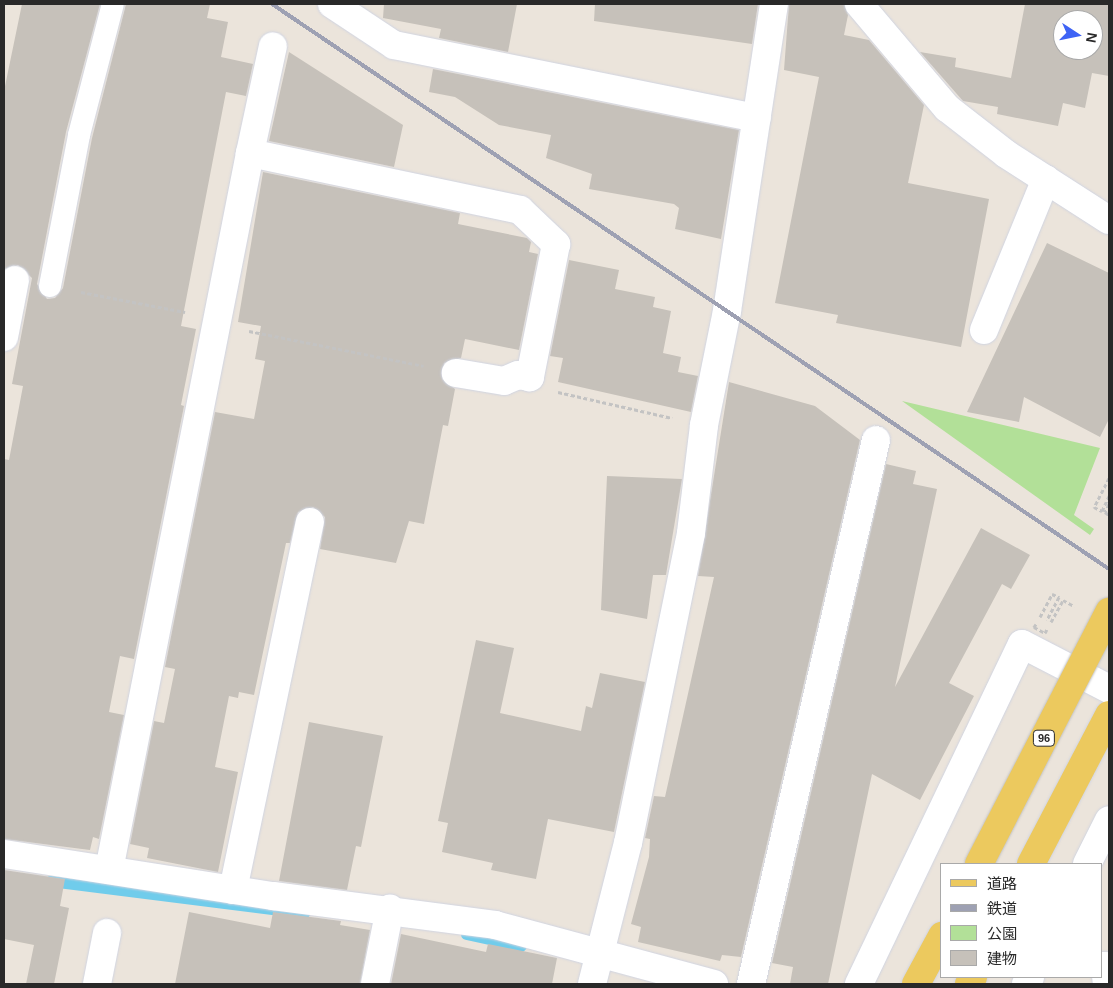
<!DOCTYPE html>
<meta charset="utf-8">
<style>
body{margin:0}
#map{position:relative;width:1113px;height:988px;overflow:hidden;background:#ebe4db;font-family:Helvetica,"Noto Sans JP",sans-serif}
div>[style]{position:absolute}
.green>*{inset:0;background:#b2e098}
.stream>*{height:11px;margin:-5.5px;padding:0 5.5px;transform-origin:5.5px;border-radius:5.5px;background:#70cceb}
.building>*{inset:0;background:#c6c1ba}
.path>*{height:3px;margin-top:-1.5px;transform-origin:0;background:repeating-linear-gradient(90deg,#c3c3c3 0 4px,transparent 0 6.5px)}
.roads{filter:drop-shadow(0 0 1px #d0d4e1) drop-shadow(0 0 1px #d0d4e1)}
.lane>*{height:22px;margin:-11px;padding:0 11px;transform-origin:11px;border-radius:11px;background:#fff}
.street>*{height:28px;margin:-14px;padding:0 14px;transform-origin:14px;border-radius:14px;background:#fff}
.primary>*{height:28px;margin:-14px;padding:0 14px;transform-origin:14px;border-radius:14px;background:#ecc95e}
.rail>*{height:4px;margin:-2px;padding:0 2px;transform-origin:2px;border-radius:2px;background:#9ea1b3}
.path-bridge>*{height:3px;margin-top:-1.5px;transform-origin:0;background:repeating-linear-gradient(90deg,#c3c3c3 0 4px,transparent 0 6.5px)}
.bridges{filter:drop-shadow(0 0 1px #c3c3c3) drop-shadow(0 0 1px #c3c3c3)}
.primary-bridge>*{height:28px;margin:-14px;padding:0 14px;transform-origin:14px;border-radius:14px;background:#ecc95e}
span{translate:-50% -50%;white-space:nowrap;text-align:center;line-height:1.15;-webkit-text-stroke:4.5px #fff;paint-order:stroke}
.shield-label span{padding:1px 4px;background:#fff;border:1px solid;border-radius:4px;-webkit-text-stroke-width:0}
.shield-label{font-size:11px;color:#292929;font-weight:700}
.frame{position:absolute;inset:0;border:5px solid #292929;pointer-events:none}
.legend{position:absolute;left:940px;top:863px;width:162px;height:115px;box-sizing:border-box;background:#fff;border:1px solid #a9a9a9;margin:0;padding:6px 9px;list-style:none;font-size:15px;color:#292929}
.legend li{display:flex;align-items:center;gap:10px;height:25px}
.legend b{width:25px;border:1px solid #a9a9a9}
.north{position:absolute;left:1053px;top:10px;width:50px;height:50px;box-sizing:border-box;background:#fff;border:1px solid #a9a9a9;border-radius:50%;rotate:101deg;font-size:14px;font-weight:700;line-height:20px;text-align:center;color:#292929}
.north::after{content:'';display:block;margin:auto;width:18px;height:22px;background:#3e63f5;clip-path:polygon(50% 0,100% 100%,50% 72%,0 100%)}
</style>
<div id="map">
<div class="green">
<i style="clip-path:polygon(902px 401px,1100px 448px,1074px 515px,1094px 529px,1090px 535px)"></i>
</div>
<div class="stream">
<i style="left:50px;top:881px;width:256px;rotate:7.2deg"></i>
<i style="left:466px;top:934px;width:56px;rotate:12.3deg"></i>
</div>
<div class="building">
<i style="clip-path:polygon(22px 4px,100px 4px,66px 132px,37px 284px,47px 299px,55px 298px,63px 288px,92px 138px,126px 4px,210px 4px,207px 18px,228px 22px,221px 57px,253px 64px,246px 96px,226px 92px,181px 326px,196px 329px,181px 405px,184px 406px,134px 659px,120px 656px,109px 712px,124px 715px,99px 839px,93px 837px,90px 850px,4px 839px,4px 459px,9px 460px,23px 386px,12px 384px,32px 278px,18px 265px,4px 269px,4px 91px)"></i>
<i style="clip-path:polygon(384px 4px,517px 4px,508px 52px,439px 38px,441px 29px,383px 18px)"></i>
<i style="clip-path:polygon(595px 4px,758px 4px,752px 44px,594px 21px)"></i>
<i style="clip-path:polygon(789px 4px,844px 4px,848px 15px,844px 35px,869px 40px,924px 105px,908px 183px,989px 199px,961px 347px,836px 323px,838px 315px,775px 303px,819px 77px,784px 70px)"></i>
<i style="clip-path:polygon(evenodd,1025px 4px,1109px 4px,1109px 76px,1092px 73px,1085px 108px,1063px 103px,1058px 126px,997px 114px,998px 107px,963px 101px,920px 52px,956px 58px,955px 67px,1011px 78px,1025px 4px,1063px 20px,1093px 20px,1093px 50px,1063px 50px,1063px 20px)"></i>
<i style="clip-path:polygon(289px 52px,403px 125px,394px 167px,269px 141px)"></i>
<i style="clip-path:polygon(433px 69px,739px 130px,721px 239px,675px 229px,679px 208px,674px 204px,589px 189px,592px 174px,546px 158px,551px 135px,499px 125px,455px 97px,429px 92px)"></i>
<i style="clip-path:polygon(263px 172px,460px 213px,458px 224px,527px 238px,531px 242px,529px 252px,538px 254px,519px 350px,465px 339px,461px 358px,444px 363px,442px 379px,455px 389px,448px 426px,443px 425px,424px 524px,409px 521px,396px 563px,320px 549px,325px 517px,313px 507px,298px 512px,290px 543px,286px 543px,254px 695px,239px 692px,238px 698px,229px 696px,215px 767px,238px 772px,218px 872px,147px 858px,149px 848px,130px 844px,154px 721px,164px 723px,175px 669px,165px 667px,215px 412px,254px 419px,265px 361px,255px 359px,261px 326px,238px 322px)"></i>
<i style="clip-path:polygon(1047px 243px,1109px 273px,1109px 419px,1100px 437px,1024px 397px,1019px 422px,967px 412px)"></i>
<i style="clip-path:polygon(569px 260px,619px 270px,615px 289px,655px 297px,653px 307px,671px 311px,663px 353px,681px 357px,678px 372px,698px 376px,691px 412px,558px 382px,563px 358px,550px 356px)"></i>
<i style="clip-path:polygon(729px 382px,815px 406px,860px 440px,741px 957px,722px 955px,720px 961px,638px 942px,641px 927px,631px 924px,649px 857px,650px 839px,645px 838px,654px 796px,665px 797px,714px 577px,698px 576px)"></i>
<i style="clip-path:polygon(886px 464px,916px 471px,913px 484px,937px 489px,895px 687px,981px 528px,1030px 555px,1011px 589px,1002px 584px,949px 683px,974px 696px,920px 800px,872px 774px,828px 984px,790px 984px,793px 967px,772px 963px)"></i>
<i style="clip-path:polygon(607px 476px,682px 479px,666px 575px,653px 575px,647px 619px,601px 610px)"></i>
<i style="clip-path:polygon(476px 640px,514px 648px,500px 713px,581px 731px,586px 706px,592px 708px,600px 673px,645px 682px,614px 832px,548px 819px,536px 879px,491px 870px,493px 863px,442px 852px,448px 823px,438px 821px)"></i>
<i style="clip-path:polygon(309px 722px,383px 736px,361px 847px,356px 846px,347px 890px,279px 881px)"></i>
<i style="clip-path:polygon(4px 870px,65px 879px,60px 906px,69px 908px,54px 984px,26px 984px,34px 945px,4px 939px)"></i>
<i style="clip-path:polygon(189px 912px,270px 928px,273px 912px,341px 921px,340px 925px,370px 930px,360px 984px,175px 984px)"></i>
<i style="clip-path:polygon(401px 934px,486px 952px,488px 944px,557px 958px,552px 984px,391px 984px)"></i>
</div>
<div class="path">
<i style="left:81px;top:292px;width:106px;rotate:10.9deg"></i>
<i style="left:249px;top:331px;width:178px;rotate:11.3deg"></i>
<i style="left:558px;top:392px;width:117px;rotate:12.8deg"></i>
<i style="left:1109px;top:478px;width:33px;rotate:117deg"></i>
<i style="left:1094px;top:507px;width:9px;rotate:27deg"></i>
<i style="left:1102px;top:511px;width:17px;rotate:-65deg"></i>
<i style="left:1109px;top:504px;width:9px;rotate:117deg"></i>
<i style="left:1105px;top:512px;width:5px;rotate:37deg"></i>
<i style="left:1040px;top:617px;width:26px;rotate:-62deg"></i>
<i style="left:1052px;top:594px;width:8px;rotate:23deg"></i>
<i style="left:1059px;top:597px;width:26px;rotate:118deg"></i>
<i style="left:1051px;top:622px;width:25px;rotate:-61deg"></i>
<i style="left:1063px;top:600px;width:13px;rotate:29deg"></i>
</div>
<div class="roads">
<div class="lane">
<i style="left:50px;top:286px;width:154px;rotate:-79.1deg"></i>
<i style="left:79px;top:135px;width:135px;rotate:-75.5deg"></i>
</div>
<div class="street">
<i style="left:332px;top:4px;width:74px;rotate:33.5deg"></i>
<i style="left:394px;top:45px;width:370px;rotate:11.4deg"></i>
<i style="left:859px;top:4px;width:136px;rotate:49.8deg"></i>
<i style="left:947px;top:108px;width:75px;rotate:37.9deg"></i>
<i style="left:1006px;top:154px;width:122px;rotate:32.7deg"></i>
<i style="left:250px;top:153px;width:109px;rotate:-77.9deg"></i>
<i style="left:984px;top:330px;width:163px;rotate:-67.7deg"></i>
<i style="left:4px;top:337px;width:58px;rotate:-79.1deg"></i>
<i style="left:4px;top:854px;width:272px;rotate:8.9deg"></i>
<i style="left:273px;top:896px;width:224px;rotate:7.4deg"></i>
<i style="left:495px;top:925px;width:227px;rotate:15.1deg"></i>
<i style="left:1087px;top:864px;width:49px;rotate:-63.4deg"></i>
<i style="left:109px;top:870px;width:731px;rotate:-78.87deg"></i>
<i style="left:250px;top:153px;width:276px;rotate:11.9deg"></i>
<i style="left:520px;top:210px;width:50px;rotate:43.4deg"></i>
<i style="left:556px;top:244px;width:136px;rotate:101.1deg"></i>
<i style="left:530px;top:377px;width:12px;rotate:-171deg"></i>
<i style="left:518px;top:375px;width:15px;rotate:157deg"></i>
<i style="left:504px;top:381px;width:49px;rotate:-170.5deg"></i>
<i style="left:233px;top:890px;width:376px;rotate:-78.2deg"></i>
<i style="left:1102px;top:966px;width:3px"></i>
<i style="left:1105px;top:966px;width:18px;rotate:84deg"></i>
<i style="left:97px;top:984px;width:52px;rotate:-78.9deg"></i>
<i style="left:375px;top:984px;width:77px;rotate:-78.8deg"></i>
<i style="left:592px;top:984px;width:146px;rotate:-75.7deg"></i>
<i style="left:628px;top:843px;width:316px;rotate:-78.5deg"></i>
<i style="left:691px;top:533px;width:109px;rotate:-83.1deg"></i>
<i style="left:704px;top:425px;width:116px;rotate:-78.6deg"></i>
<i style="left:727px;top:311px;width:311px;rotate:-81.3deg"></i>
<i style="left:751px;top:984px;width:558px;rotate:-77.06deg"></i>
<i style="left:859px;top:984px;width:377px;rotate:-64.4deg"></i>
<i style="left:1022px;top:644px;width:98px;rotate:27.3deg"></i>
<i style="left:1026px;top:984px;width:8px;rotate:-60deg"></i>
</div>
<div class="primary">
<i style="left:1031px;top:864px;width:168px;rotate:-62.4deg"></i>
<i style="left:916px;top:984px;width:55px;rotate:-61.6deg"></i>
<i style="left:969px;top:984px;width:8px;rotate:-60deg"></i>
</div>
</div>
<div class="rail">
<i style="left:272px;top:4px;width:1010px;rotate:34.02deg"></i>
</div>
<div class="path-bridge">
<i style="left:1036px;top:624px;width:4px;rotate:124deg"></i>
<i style="left:1034px;top:627px;width:13px;rotate:29deg"></i>
<i style="left:1045px;top:633px;width:4px;rotate:-63deg"></i>
</div>
<div class="bridges">
<div class="primary-bridge">
<i style="left:979px;top:864px;width:284px;rotate:-62.7deg"></i>
</div>
</div>
<div class="shield-label">
<span style="left:1044px;top:738px">96</span>
</div>
<div class="frame"></div>
<ul class="legend">
<li><b style="height:6px;background:#ecc95e"></b>道路</li>
<li><b style="height:6px;background:#9ea1b3"></b>鉄道</li>
<li><b style="height:14px;background:#b2e098"></b>公園</li>
<li><b style="height:14px;background:#c6c1ba"></b>建物</li>
</ul>
<div class="north">N</div>
</div>
